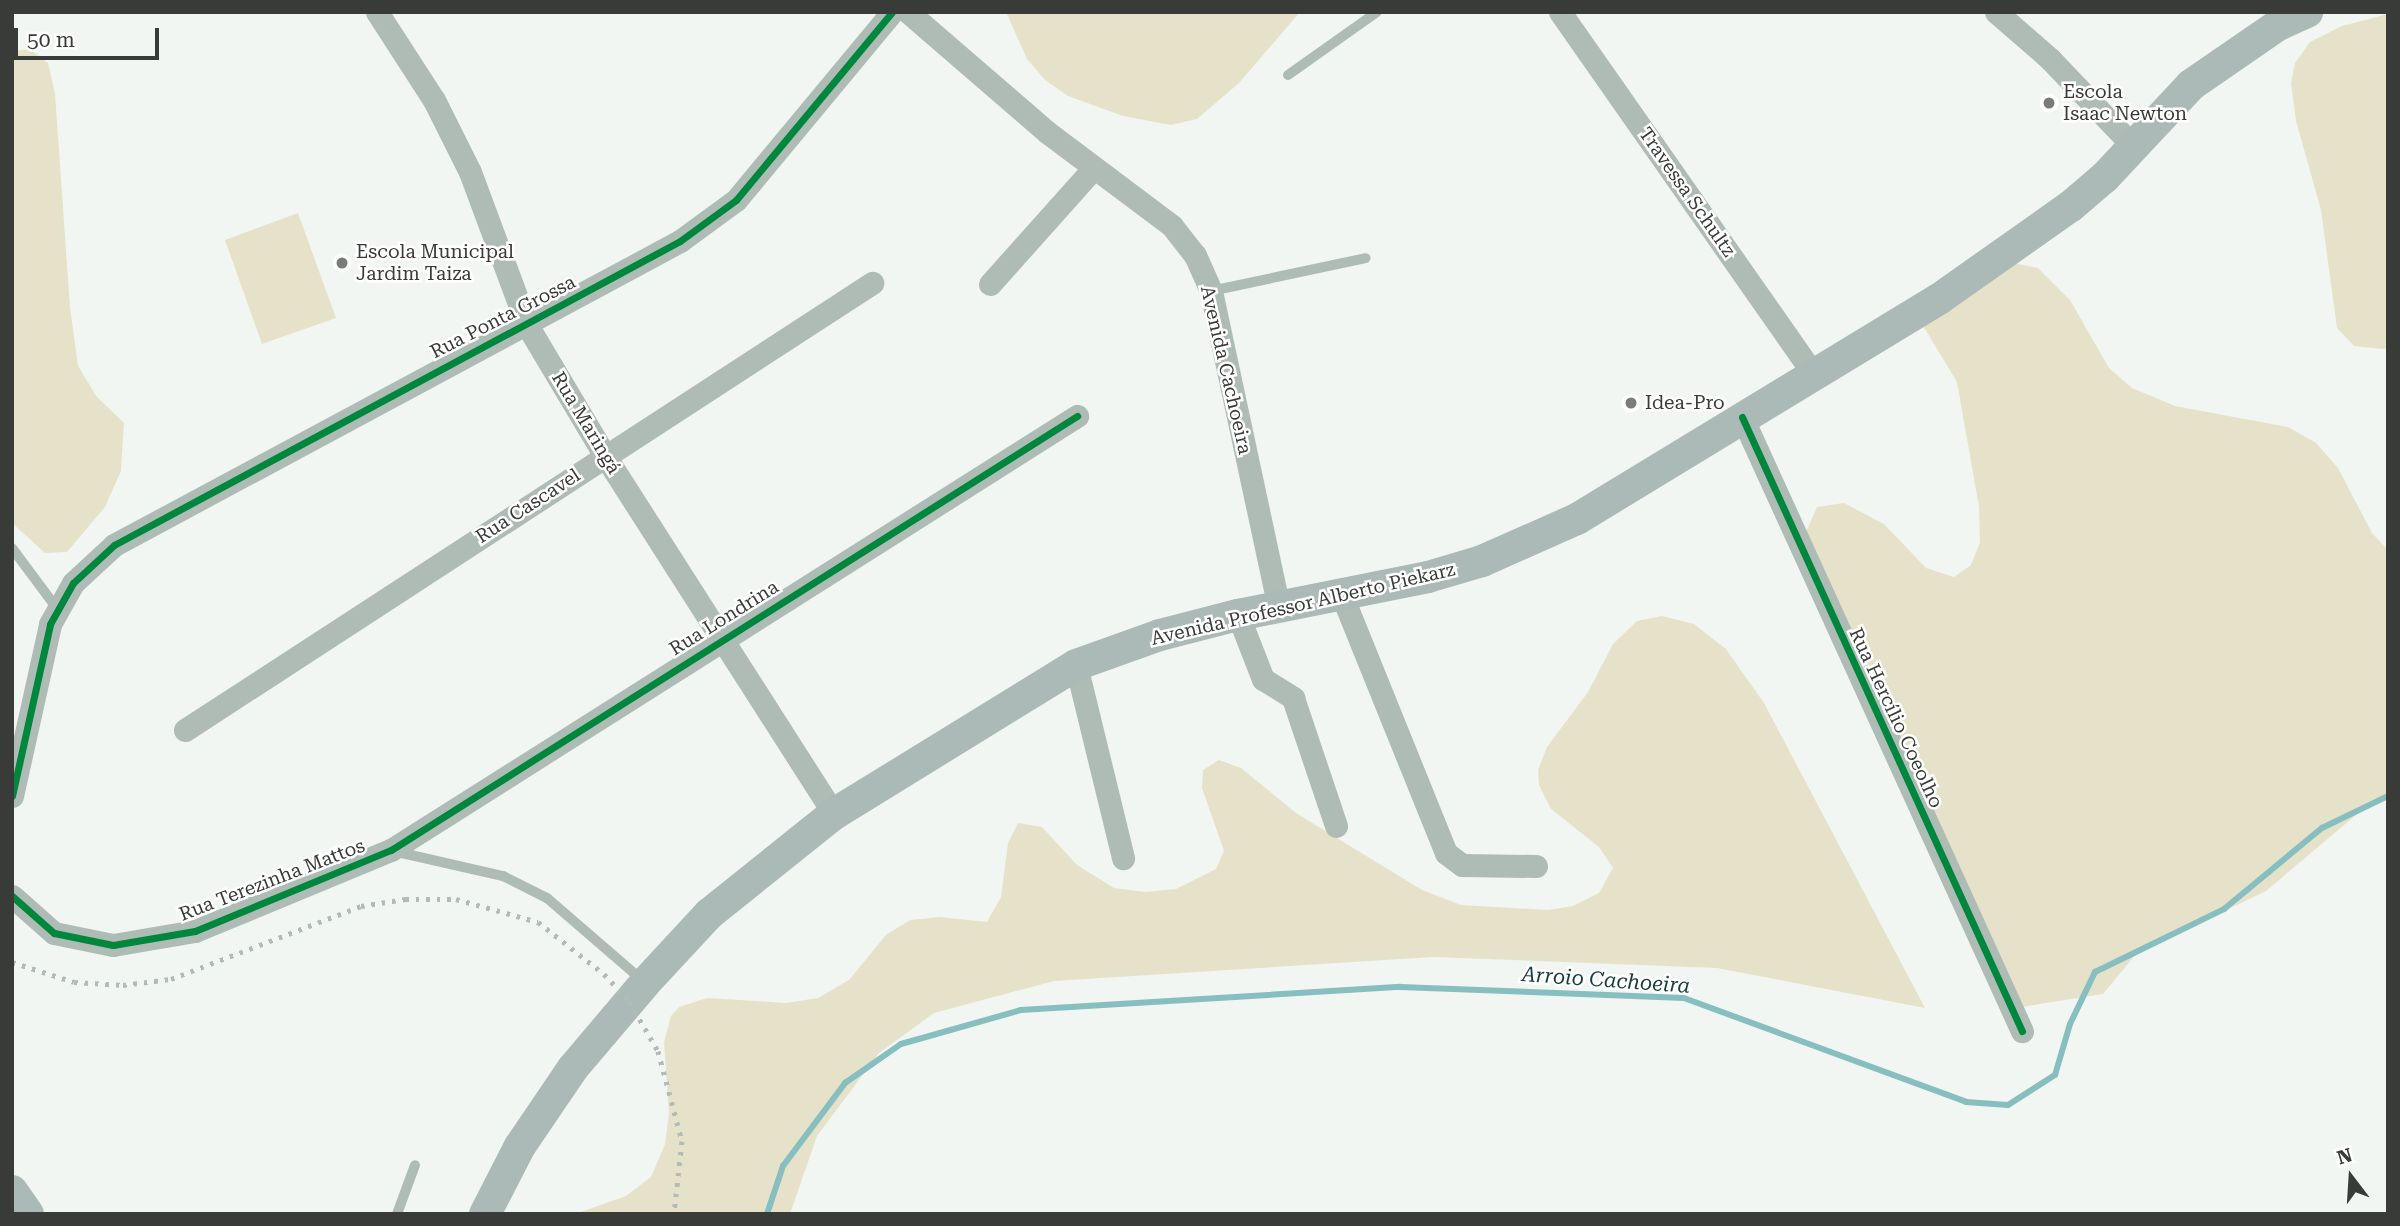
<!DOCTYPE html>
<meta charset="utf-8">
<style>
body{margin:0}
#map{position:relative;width:2400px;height:1226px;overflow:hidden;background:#f2f6f2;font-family:"Roboto Serif",serif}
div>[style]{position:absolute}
.green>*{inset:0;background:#e6e2ca}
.stream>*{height:6px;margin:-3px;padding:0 3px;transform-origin:3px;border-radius:3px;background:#87bebf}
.lane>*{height:10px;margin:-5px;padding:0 5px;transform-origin:5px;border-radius:5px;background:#afbcb6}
.street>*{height:23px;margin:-11.5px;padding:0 11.5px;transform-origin:11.5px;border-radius:11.5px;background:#afbcb6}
.secondary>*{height:32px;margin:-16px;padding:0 16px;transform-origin:16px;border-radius:16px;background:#abbab6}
.rail>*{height:5px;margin-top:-2.5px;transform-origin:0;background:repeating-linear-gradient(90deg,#b3bbb7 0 3.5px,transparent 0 10.5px)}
.cycleway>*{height:7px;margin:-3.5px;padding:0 3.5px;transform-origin:3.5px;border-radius:3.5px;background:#00873e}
.dots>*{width:19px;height:19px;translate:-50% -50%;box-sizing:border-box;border:4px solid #fff;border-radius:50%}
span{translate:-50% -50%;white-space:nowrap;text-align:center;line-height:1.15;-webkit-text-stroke:5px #fff;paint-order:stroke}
.poi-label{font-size:19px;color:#383b38}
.left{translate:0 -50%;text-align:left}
.street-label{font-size:19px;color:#383b38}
.water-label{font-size:21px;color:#183e3f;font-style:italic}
.frame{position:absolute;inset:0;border:14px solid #383b38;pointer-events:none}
.north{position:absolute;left:2316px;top:1142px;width:70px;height:70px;-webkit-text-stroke:5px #fff;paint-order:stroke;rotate:343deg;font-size:19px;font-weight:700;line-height:28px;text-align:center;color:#383b38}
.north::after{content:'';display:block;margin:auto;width:24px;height:32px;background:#383b38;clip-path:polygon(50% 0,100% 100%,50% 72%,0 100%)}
.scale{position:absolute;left:14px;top:28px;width:145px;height:32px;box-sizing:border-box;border:4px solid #383b38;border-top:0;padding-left:9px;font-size:21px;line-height:24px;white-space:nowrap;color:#383b38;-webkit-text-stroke:5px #fff;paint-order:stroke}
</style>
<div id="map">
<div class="green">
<i style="clip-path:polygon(1006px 12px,1300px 12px,1239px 83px,1197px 119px,1171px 125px,1123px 116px,1068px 96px,1045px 80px,1027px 59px)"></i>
<i style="clip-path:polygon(2388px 14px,2388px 348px,2383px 349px,2354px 346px,2337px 328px,2321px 210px,2296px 121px,2291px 83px,2295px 63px,2310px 42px,2342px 26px)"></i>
<i style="clip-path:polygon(30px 49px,48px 63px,55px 93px,70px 307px,78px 366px,97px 397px,124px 423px,121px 471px,105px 507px,67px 552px,45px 553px,12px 523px,12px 51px)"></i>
<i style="clip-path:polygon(298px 213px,336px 318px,262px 344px,225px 240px)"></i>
<i style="clip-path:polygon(2014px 263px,2038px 268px,2070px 300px,2109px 368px,2132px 388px,2175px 406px,2288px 427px,2316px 443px,2338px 468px,2372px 533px,2388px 550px,2388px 797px,2363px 809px,2266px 891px,2137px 953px,2103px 994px,2002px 1010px,1806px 532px,1817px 507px,1844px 503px,1884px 524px,1926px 568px,1954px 577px,1971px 565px,1980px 542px,1979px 507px,1957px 382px,1922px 324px)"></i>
<i style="clip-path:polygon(1662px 616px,1694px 624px,1726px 649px,1764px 703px,1925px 1008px,1717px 968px,1433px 957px,1054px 981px,934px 1013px,879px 1053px,817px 1136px,790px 1214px,575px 1214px,626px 1196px,651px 1177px,665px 1144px,669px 1113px,664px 1042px,671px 1016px,679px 1007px,707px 998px,786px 1003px,818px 998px,849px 980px,886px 935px,910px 920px,940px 917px,987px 922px,1001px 897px,1008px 843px,1018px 823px,1042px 827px,1077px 865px,1114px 888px,1145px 892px,1176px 889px,1216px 869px,1224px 851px,1202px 788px,1203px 770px,1219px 760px,1241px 768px,1296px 813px,1422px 890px,1461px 905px,1548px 910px,1573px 906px,1599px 893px,1613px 868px,1599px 847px,1551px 809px,1539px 785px,1538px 770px,1547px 747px,1588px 692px,1613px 644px,1637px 621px)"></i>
</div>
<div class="stream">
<i style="left:767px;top:1214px;width:51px;rotate:-71.6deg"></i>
<i style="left:783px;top:1166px;width:104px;rotate:-53.2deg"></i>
<i style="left:845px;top:1083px;width:68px;rotate:-34.9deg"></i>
<i style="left:901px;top:1044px;width:125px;rotate:-15.8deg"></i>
<i style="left:1021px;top:1010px;width:380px;rotate:-3.5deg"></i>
<i style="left:1400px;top:987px;width:284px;rotate:2.2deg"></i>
<i style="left:1684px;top:998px;width:301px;rotate:20.2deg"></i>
<i style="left:1966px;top:1102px;width:42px;rotate:4.1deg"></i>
<i style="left:2008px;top:1105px;width:56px;rotate:-32.6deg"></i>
<i style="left:2055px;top:1075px;width:53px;rotate:-73.6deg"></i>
<i style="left:2070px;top:1024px;width:58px;rotate:-64.3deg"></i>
<i style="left:2095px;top:972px;width:144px;rotate:-26deg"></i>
<i style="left:2224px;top:909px;width:127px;rotate:-39.6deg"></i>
<i style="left:2322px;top:828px;width:73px;rotate:-25.9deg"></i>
</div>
<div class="lane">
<i style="left:1288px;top:75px;width:109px;rotate:-35.3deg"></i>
<i style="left:1211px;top:291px;width:158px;rotate:-12deg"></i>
<i style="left:12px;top:548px;width:77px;rotate:53.4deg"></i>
<i style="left:393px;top:851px;width:113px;rotate:12.8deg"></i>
<i style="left:503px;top:876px;width:49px;rotate:26.6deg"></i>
<i style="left:547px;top:898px;width:127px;rotate:40.8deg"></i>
<i style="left:397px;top:1214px;width:52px;rotate:-69.8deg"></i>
</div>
<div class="street">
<i style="left:377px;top:12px;width:105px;rotate:57.1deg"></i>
<i style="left:434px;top:100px;width:80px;rotate:63.4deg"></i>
<i style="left:470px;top:172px;width:163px;rotate:69.6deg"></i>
<i style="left:527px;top:325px;width:152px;rotate:59.2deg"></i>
<i style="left:605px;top:456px;width:425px;rotate:57.4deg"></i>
<i style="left:908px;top:12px;width:184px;rotate:40.8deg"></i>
<i style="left:1047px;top:132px;width:156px;rotate:36.9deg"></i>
<i style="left:1172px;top:226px;width:37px;rotate:52deg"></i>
<i style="left:1195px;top:255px;width:39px;rotate:66deg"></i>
<i style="left:1211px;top:291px;width:324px;rotate:77.9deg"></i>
<i style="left:1560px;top:12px;width:441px;rotate:55deg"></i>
<i style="left:1996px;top:12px;width:72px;rotate:41deg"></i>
<i style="left:2050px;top:59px;width:120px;rotate:46.3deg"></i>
<i style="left:990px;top:284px;width:154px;rotate:-48.2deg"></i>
<i style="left:1742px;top:417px;width:675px;rotate:65.49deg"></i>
<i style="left:1343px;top:598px;width:275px;rotate:68deg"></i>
<i style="left:1446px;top:853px;width:20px;rotate:37deg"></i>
<i style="left:1462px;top:865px;width:74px;rotate:0.8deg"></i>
<i style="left:1238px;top:615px;width:69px;rotate:68.7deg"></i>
<i style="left:1263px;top:679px;width:36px;rotate:32deg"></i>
<i style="left:1293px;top:698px;width:135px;rotate:71.4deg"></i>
<i style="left:1076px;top:665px;width:199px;rotate:76.3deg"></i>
<i style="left:185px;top:730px;width:820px;rotate:-33.05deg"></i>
<i style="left:12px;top:796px;width:176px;rotate:-77.5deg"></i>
<i style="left:50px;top:624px;width:47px;rotate:-60.7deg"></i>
<i style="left:73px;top:583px;width:56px;rotate:-42.8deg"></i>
<i style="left:114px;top:545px;width:642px;rotate:-28.24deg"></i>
<i style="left:680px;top:241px;width:69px;rotate:-36.2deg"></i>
<i style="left:736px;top:200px;width:244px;rotate:-50.3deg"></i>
<i style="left:12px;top:896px;width:56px;rotate:41.4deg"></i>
<i style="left:54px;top:933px;width:60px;rotate:11.5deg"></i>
<i style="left:113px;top:945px;width:83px;rotate:-9.7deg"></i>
<i style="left:195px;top:931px;width:212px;rotate:-22.5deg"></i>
<i style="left:391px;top:850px;width:812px;rotate:-32.32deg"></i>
</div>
<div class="secondary">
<i style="left:12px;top:1191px;width:28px;rotate:55deg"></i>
<i style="left:485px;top:1214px;width:76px;rotate:-62.8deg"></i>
<i style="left:520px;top:1146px;width:94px;rotate:-55.8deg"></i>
<i style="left:573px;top:1068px;width:111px;rotate:-49.7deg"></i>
<i style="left:645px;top:983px;width:94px;rotate:-47.2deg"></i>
<i style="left:709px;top:914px;width:160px;rotate:-38.7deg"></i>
<i style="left:834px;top:814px;width:284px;rotate:-31.6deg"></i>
<i style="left:1076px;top:665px;width:89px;rotate:-19.7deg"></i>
<i style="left:1160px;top:635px;width:81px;rotate:-14.4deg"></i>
<i style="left:1238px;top:615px;width:194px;rotate:-11.3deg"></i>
<i style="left:1428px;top:577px;width:56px;rotate:-16.5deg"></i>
<i style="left:1482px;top:561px;width:104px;rotate:-23.9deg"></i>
<i style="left:1577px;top:519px;width:424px;rotate:-31.3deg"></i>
<i style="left:1939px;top:299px;width:161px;rotate:-35.2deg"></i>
<i style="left:2071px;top:206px;width:45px;rotate:-40.5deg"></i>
<i style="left:2105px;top:177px;width:126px;rotate:-46.9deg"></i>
<i style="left:2191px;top:85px;width:106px;rotate:-34.6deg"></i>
<i style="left:2278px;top:25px;width:32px;rotate:-24deg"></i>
</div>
<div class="rail">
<i style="left:12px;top:962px;width:65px;rotate:17.9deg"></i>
<i style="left:74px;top:982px;width:49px;rotate:3.5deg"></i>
<i style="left:123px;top:985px;width:48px;rotate:-7.1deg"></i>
<i style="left:171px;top:979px;width:204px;rotate:-21deg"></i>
<i style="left:361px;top:906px;width:45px;rotate:-9deg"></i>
<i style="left:405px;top:899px;width:51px"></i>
<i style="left:456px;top:899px;width:85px;rotate:15.7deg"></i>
<i style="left:538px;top:922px;width:84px;rotate:38.2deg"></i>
<i style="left:604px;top:974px;width:37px;rotate:47deg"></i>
<i style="left:629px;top:1001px;width:58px;rotate:59.9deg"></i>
<i style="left:658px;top:1051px;width:93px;rotate:75.1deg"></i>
<i style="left:682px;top:1141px;width:73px;rotate:96.3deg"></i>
</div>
<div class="cycleway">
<i style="left:1742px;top:417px;width:675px;rotate:65.49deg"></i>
<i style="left:12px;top:796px;width:176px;rotate:-77.5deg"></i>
<i style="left:50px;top:624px;width:47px;rotate:-60.7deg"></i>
<i style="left:73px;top:583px;width:56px;rotate:-42.8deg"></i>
<i style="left:114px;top:545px;width:642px;rotate:-28.24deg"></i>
<i style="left:680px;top:241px;width:69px;rotate:-36.2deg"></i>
<i style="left:736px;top:200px;width:244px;rotate:-50.3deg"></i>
<i style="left:12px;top:896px;width:56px;rotate:41.4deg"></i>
<i style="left:54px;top:933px;width:60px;rotate:11.5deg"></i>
<i style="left:113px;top:945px;width:83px;rotate:-9.7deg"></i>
<i style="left:195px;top:931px;width:212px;rotate:-22.5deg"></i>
<i style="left:391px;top:850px;width:812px;rotate:-32.32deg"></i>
</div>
<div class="dots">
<i style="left:2049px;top:103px;background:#797c79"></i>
<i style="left:342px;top:263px;background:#797c79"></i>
<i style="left:1631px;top:403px;background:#797c79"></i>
</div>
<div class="poi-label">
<span class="left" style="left:2063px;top:103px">Escola<br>Isaac Newton</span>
<span class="left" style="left:356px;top:263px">Escola Municipal<br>Jardim Taiza</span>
<span class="left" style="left:1645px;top:403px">Idea-Pro</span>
</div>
<div class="street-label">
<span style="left:1687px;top:192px;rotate:55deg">Travessa Schultz</span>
<span style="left:503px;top:317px;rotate:-27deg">Rua Ponta Grossa</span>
<span style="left:1226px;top:370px;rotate:77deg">Avenida Cachoeira</span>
<span style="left:586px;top:423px;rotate:59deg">Rua Maringá</span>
<span style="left:528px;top:506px;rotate:-33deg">Rua Cascavel</span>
<span style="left:1303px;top:604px;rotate:-13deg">Avenida Professor Alberto Piekarz</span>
<span style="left:724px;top:618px;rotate:-32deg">Rua Londrina</span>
<span style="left:1896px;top:718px;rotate:65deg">Rua Hercílio Coeolho</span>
<span style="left:272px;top:880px;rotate:-21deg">Rua Terezinha Mattos</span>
</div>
<div class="water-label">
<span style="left:1606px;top:980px;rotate:4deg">Arroio Cachoeira</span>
</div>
<div class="frame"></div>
<div class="north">N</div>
<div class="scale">50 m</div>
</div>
